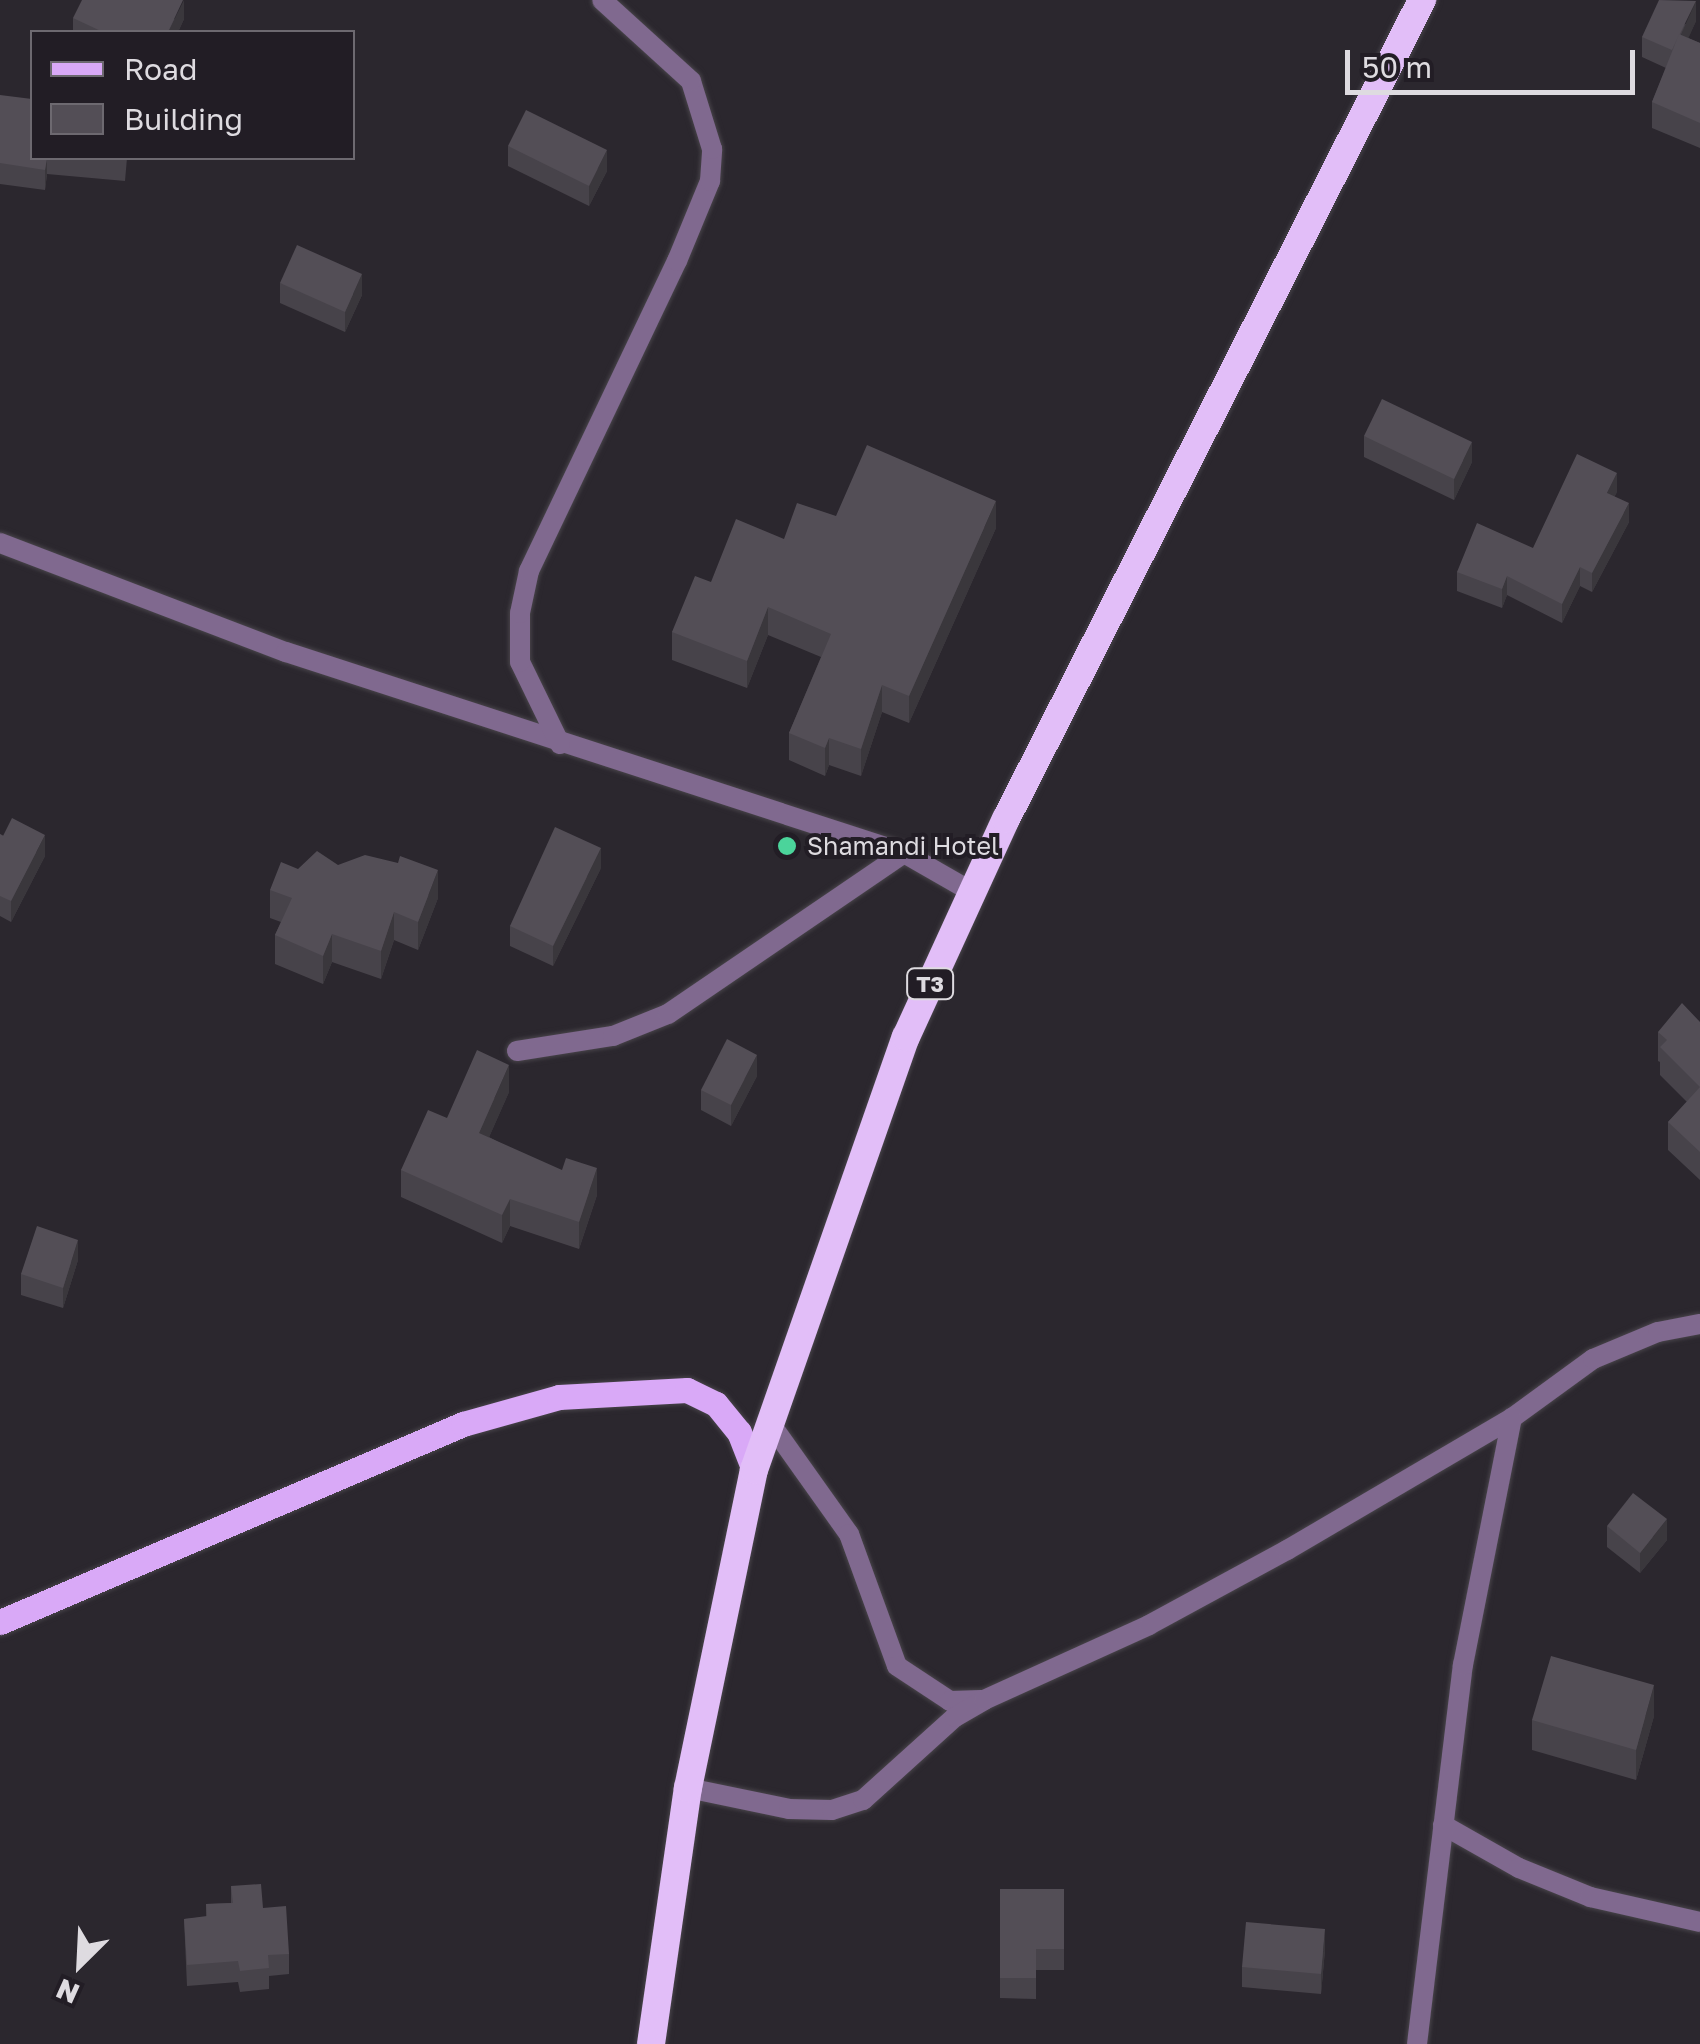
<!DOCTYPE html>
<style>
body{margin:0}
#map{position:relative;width:1700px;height:2044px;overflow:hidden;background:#2b272e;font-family:"Golos Text",sans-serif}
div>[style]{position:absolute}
.roads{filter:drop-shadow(0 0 2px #48444a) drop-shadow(0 0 2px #48444a)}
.minor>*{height:20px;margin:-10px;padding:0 10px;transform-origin:10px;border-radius:10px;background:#80698f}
.primary>*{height:25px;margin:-12.5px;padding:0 12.5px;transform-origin:12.5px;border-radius:12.5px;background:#d9a9f7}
.trunk>*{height:28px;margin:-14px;padding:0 14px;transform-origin:14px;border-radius:14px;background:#e2bef8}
.wall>*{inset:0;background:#47434a}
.shaded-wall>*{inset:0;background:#3a373c}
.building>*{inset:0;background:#534e56}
.dots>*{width:28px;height:28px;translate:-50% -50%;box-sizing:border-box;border:5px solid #221d25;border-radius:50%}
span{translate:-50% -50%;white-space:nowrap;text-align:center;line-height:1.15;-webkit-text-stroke:8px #221d25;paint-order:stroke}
.shield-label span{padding:2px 8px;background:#221d25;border:2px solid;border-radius:8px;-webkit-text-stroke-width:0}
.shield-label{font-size:22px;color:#dedbe0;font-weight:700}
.poi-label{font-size:25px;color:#dedbe0}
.left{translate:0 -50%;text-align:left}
.legend{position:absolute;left:30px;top:30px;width:325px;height:130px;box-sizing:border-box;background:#221d25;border:2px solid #6d6970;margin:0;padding:12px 18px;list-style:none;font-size:30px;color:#dedbe0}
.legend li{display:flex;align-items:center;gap:20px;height:50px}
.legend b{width:50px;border:2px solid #6d6970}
.north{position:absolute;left:30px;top:1914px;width:100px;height:100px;-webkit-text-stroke:8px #221d25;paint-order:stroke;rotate:204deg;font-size:28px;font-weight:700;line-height:40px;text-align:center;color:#dedbe0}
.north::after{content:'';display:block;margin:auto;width:35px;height:45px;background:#dedbe0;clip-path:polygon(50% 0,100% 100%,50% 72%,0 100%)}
.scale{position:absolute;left:1345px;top:50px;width:290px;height:45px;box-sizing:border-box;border:5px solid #dedbe0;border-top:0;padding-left:12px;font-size:30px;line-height:35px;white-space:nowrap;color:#dedbe0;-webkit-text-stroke:8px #221d25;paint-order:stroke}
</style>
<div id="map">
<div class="roads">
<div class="minor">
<i style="left:0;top:543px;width:306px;rotate:20.9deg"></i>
<i style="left:286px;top:652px;width:650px;rotate:18.02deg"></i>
<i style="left:904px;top:853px;width:78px;rotate:29.8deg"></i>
<i style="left:560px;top:744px;width:91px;rotate:-116deg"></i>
<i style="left:520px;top:662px;width:49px;rotate:-90deg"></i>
<i style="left:520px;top:613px;width:43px;rotate:-77.9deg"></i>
<i style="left:529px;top:571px;width:344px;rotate:-64.5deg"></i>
<i style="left:677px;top:261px;width:87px;rotate:-67.6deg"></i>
<i style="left:710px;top:181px;width:32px;rotate:-86deg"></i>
<i style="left:712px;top:149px;width:71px;rotate:-107.2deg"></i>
<i style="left:691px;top:81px;width:120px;rotate:-137.7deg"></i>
<i style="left:517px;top:1051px;width:97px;rotate:-8.9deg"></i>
<i style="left:613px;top:1036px;width:59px;rotate:-21.8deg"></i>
<i style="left:668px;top:1014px;width:286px;rotate:-34.3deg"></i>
<i style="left:770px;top:1423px;width:136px;rotate:54.6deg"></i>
<i style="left:849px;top:1534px;width:140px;rotate:70deg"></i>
<i style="left:897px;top:1666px;width:64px;rotate:33.4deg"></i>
<i style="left:950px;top:1701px;width:31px;rotate:-2deg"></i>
<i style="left:688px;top:1788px;width:103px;rotate:11.7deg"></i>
<i style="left:789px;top:1809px;width:43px;rotate:1.3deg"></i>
<i style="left:832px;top:1810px;width:33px;rotate:-18deg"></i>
<i style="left:863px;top:1800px;width:124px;rotate:-42.1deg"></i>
<i style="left:955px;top:1717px;width:34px;rotate:-30deg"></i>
<i style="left:984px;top:1700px;width:181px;rotate:-24.4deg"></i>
<i style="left:1149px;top:1625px;width:157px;rotate:-28.5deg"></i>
<i style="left:1287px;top:1550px;width:261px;rotate:-30.4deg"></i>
<i style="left:1512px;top:1418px;width:100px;rotate:-36.1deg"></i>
<i style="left:1593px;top:1359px;width:70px;rotate:-22.6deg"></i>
<i style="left:1658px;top:1332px;width:43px;rotate:-10.8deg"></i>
<i style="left:1443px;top:1825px;width:87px;rotate:29.5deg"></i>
<i style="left:1519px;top:1868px;width:77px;rotate:22.2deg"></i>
<i style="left:1590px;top:1897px;width:113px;rotate:12.8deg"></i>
<i style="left:1417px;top:2044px;width:382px;rotate:-83.1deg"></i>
<i style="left:1463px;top:1665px;width:252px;rotate:-78.8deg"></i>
</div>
<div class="primary">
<i style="left:0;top:1622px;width:504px;rotate:-23.15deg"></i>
<i style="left:463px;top:1424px;width:100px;rotate:-15.7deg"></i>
<i style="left:559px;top:1397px;width:128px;rotate:-3.1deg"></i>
<i style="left:687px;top:1390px;width:32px;rotate:26deg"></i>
<i style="left:716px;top:1404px;width:36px;rotate:51deg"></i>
<i style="left:739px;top:1432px;width:41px;rotate:68.5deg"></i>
</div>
<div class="trunk">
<i style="left:651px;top:2044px;width:259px;rotate:-81.8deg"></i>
<i style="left:688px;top:1788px;width:325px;rotate:-78.3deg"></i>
<i style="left:754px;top:1470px;width:459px;rotate:-70.7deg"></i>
<i style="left:906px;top:1037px;width:240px;rotate:-65.4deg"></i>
<i style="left:1006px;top:819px;width:919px;rotate:-63.07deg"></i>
</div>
</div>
<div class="wall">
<i style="clip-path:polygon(73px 18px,184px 19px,178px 32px,73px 32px)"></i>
<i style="clip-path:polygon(1696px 21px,1688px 38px,1700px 43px,1700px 148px,1652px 128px,1652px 102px,1666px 68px,1642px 57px,1642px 37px)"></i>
<i style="clip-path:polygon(0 95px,32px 158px,127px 158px,125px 181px,47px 174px,45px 190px,0 184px)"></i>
<i style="clip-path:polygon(508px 146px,607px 171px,589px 206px,508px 166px)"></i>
<i style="clip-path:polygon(280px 283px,362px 295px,345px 332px,280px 303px)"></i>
<i style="clip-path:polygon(1364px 436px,1472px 462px,1454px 500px,1364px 457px)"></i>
<i style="clip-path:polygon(1617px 492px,1614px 497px,1629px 522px,1592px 592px,1580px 586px,1562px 623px,1507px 595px,1502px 608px,1457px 591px,1457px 572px,1533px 548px)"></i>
<i style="clip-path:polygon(836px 516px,996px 528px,909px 723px,882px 712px,861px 776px,829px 765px,825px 776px,789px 760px,789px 733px,821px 657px,768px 635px,747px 688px,672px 660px,672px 632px,711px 582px)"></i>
<i style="clip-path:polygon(0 834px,45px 856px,11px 922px,0 916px)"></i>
<i style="clip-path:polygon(338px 865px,438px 898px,418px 950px,394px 940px,381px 979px,332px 962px,323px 984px,275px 964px,275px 935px,281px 922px,270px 918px,270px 890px,298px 869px)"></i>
<i style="clip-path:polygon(601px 868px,553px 966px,510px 946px,510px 926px)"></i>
<i style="clip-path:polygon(1700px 1022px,1700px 1180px,1668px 1150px,1668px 1122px,1687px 1102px,1660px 1075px,1660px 1062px,1658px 1061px,1658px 1032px)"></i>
<i style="clip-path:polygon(757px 1076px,731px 1126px,701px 1110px,701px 1090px)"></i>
<i style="clip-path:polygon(509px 1092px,489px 1137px,597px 1195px,579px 1249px,510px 1226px,502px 1243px,401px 1197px,401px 1170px,447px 1118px)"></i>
<i style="clip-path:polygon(78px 1260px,63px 1308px,21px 1295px,21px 1274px)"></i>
<i style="clip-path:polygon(1607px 1526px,1667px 1540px,1640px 1573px,1607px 1547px)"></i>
<i style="clip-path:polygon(1654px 1716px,1636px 1780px,1532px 1750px,1532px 1720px)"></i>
<i style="clip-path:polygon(231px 1886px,263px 1908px,289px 1954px,289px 1974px,269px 1976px,269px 1989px,240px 1992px,238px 1982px,187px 1986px,184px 1919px,206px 1917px,206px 1904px,231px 1903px)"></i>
<i style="clip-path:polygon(1000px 1889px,1064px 1889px,1064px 1970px,1036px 1970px,1036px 1999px,1000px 1998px)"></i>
<i style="clip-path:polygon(1325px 1950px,1321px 1994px,1242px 1987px,1242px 1967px)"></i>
</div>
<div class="shaded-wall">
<i style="clip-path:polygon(184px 0,184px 19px,178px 32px,168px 32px)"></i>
<i style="clip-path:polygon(1696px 1px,1696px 21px,1674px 71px,1674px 50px)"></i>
<i style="clip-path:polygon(607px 150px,607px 171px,589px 206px,589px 186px)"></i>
<i style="clip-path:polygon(47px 158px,47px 174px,45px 190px,45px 170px)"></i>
<i style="clip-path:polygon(362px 274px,362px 295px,345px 332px,345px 312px)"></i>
<i style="clip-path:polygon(1472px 442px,1472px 462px,1454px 500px,1454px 479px)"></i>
<i style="clip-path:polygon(1617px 473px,1617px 492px,1607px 512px,1607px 493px)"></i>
<i style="clip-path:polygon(996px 501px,996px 528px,909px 723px,909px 696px)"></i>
<i style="clip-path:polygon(1629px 503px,1629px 522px,1592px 592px,1592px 573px)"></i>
<i style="clip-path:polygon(1580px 567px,1580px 586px,1562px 623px,1562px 604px)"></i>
<i style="clip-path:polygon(1507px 576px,1507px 595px,1502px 608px,1502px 589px)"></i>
<i style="clip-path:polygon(768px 607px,768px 635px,747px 688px,747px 661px)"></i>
<i style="clip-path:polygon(882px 685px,882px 712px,861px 776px,861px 749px)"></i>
<i style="clip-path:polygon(829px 738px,829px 765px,825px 776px,825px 748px)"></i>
<i style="clip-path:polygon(45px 835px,45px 856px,11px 922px,11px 901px)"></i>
<i style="clip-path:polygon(601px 848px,601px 868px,553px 966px,553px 946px)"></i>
<i style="clip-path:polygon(438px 870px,438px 898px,418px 950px,418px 922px)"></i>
<i style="clip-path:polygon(394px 912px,394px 940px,381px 979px,381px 951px)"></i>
<i style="clip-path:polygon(332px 934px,332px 962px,323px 984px,323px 956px)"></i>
<i style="clip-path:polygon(757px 1055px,757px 1076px,731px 1126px,731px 1105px)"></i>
<i style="clip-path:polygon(509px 1065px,509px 1092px,479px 1160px,479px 1133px)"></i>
<i style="clip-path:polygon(597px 1168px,597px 1195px,579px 1249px,579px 1222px)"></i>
<i style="clip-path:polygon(510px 1199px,510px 1226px,502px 1243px,502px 1215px)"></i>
<i style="clip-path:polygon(78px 1240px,78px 1260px,63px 1308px,63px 1288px)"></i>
<i style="clip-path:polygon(1667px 1519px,1667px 1540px,1640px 1573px,1640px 1553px)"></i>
<i style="clip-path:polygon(1654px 1685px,1654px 1716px,1636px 1780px,1636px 1750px)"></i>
<i style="clip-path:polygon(1325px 1929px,1325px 1950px,1321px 1994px,1321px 1974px)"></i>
</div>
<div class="building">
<i style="clip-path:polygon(82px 0,183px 0,168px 32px,103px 32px,73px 18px)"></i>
<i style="clip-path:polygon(1659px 0,1696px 1px,1672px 50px,1642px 37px)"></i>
<i style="clip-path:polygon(1679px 34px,1700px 43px,1700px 123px,1652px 102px)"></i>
<i style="clip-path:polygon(0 95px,32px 99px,32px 158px,47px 158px,45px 170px,0 163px)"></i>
<i style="clip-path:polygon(526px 110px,607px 150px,589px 186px,508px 146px)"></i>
<i style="clip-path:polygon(93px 158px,125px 158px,125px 160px)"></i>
<i style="clip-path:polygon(297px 245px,362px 274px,345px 312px,280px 283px)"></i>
<i style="clip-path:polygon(1382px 399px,1472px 442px,1454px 479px,1364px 436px)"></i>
<i style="clip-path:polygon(867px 445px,996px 501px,909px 696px,882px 685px,861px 749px,829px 738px,825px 748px,789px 733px,831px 634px,768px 607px,747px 661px,672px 632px,695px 576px,711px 582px,736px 519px,784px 539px,797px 503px,836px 516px)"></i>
<i style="clip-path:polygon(1577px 454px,1617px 473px,1607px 493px,1629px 503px,1592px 573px,1580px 567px,1562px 604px,1507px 576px,1502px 589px,1457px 572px,1477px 523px,1533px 548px)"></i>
<i style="clip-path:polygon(12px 818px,45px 835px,11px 901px,0 896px,0 834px,3px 836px)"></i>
<i style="clip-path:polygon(555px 827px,601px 848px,553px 946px,510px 926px)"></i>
<i style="clip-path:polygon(317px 851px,338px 865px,365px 855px,398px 863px,400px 856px,438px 870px,418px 922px,394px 912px,381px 951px,332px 934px,323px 956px,275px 935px,292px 898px,270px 890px,281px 862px,298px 869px)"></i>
<i style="clip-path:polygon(1682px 1003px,1700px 1022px,1700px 1087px,1660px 1047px,1667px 1040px,1658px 1032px)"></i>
<i style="clip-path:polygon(727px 1039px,757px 1055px,731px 1105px,701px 1090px)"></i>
<i style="clip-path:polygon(477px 1050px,509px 1065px,479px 1133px,562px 1170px,566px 1158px,597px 1168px,579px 1222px,510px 1199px,502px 1215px,401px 1170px,428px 1110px,447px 1118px)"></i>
<i style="clip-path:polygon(1700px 1087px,1700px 1152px,1668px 1122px)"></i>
<i style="clip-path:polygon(37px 1226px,78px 1240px,63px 1288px,21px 1274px)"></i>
<i style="clip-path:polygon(1633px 1493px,1667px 1519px,1640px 1553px,1607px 1526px)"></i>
<i style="clip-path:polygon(1551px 1656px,1654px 1685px,1636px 1750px,1532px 1720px)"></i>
<i style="clip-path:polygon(261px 1884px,263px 1908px,286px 1906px,289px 1954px,268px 1955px,269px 1968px,240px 1971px,238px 1961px,187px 1965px,184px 1919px,207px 1916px,206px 1904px,233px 1903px,231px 1886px)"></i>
<i style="clip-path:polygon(1000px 1889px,1064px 1889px,1064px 1949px,1036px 1949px,1036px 1978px,1000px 1978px)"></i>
<i style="clip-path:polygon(1246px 1922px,1325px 1929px,1321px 1974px,1242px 1967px)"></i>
</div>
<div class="dots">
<i style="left:787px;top:846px;background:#4bd49b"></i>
</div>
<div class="shield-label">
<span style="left:930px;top:984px">T3</span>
</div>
<div class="poi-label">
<span class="left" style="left:807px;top:846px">Shamandi Hotel</span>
</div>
<ul class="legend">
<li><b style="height:12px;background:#d9a9f7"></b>Road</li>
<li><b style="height:28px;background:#534e56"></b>Building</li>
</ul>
<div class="north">N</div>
<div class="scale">50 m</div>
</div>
